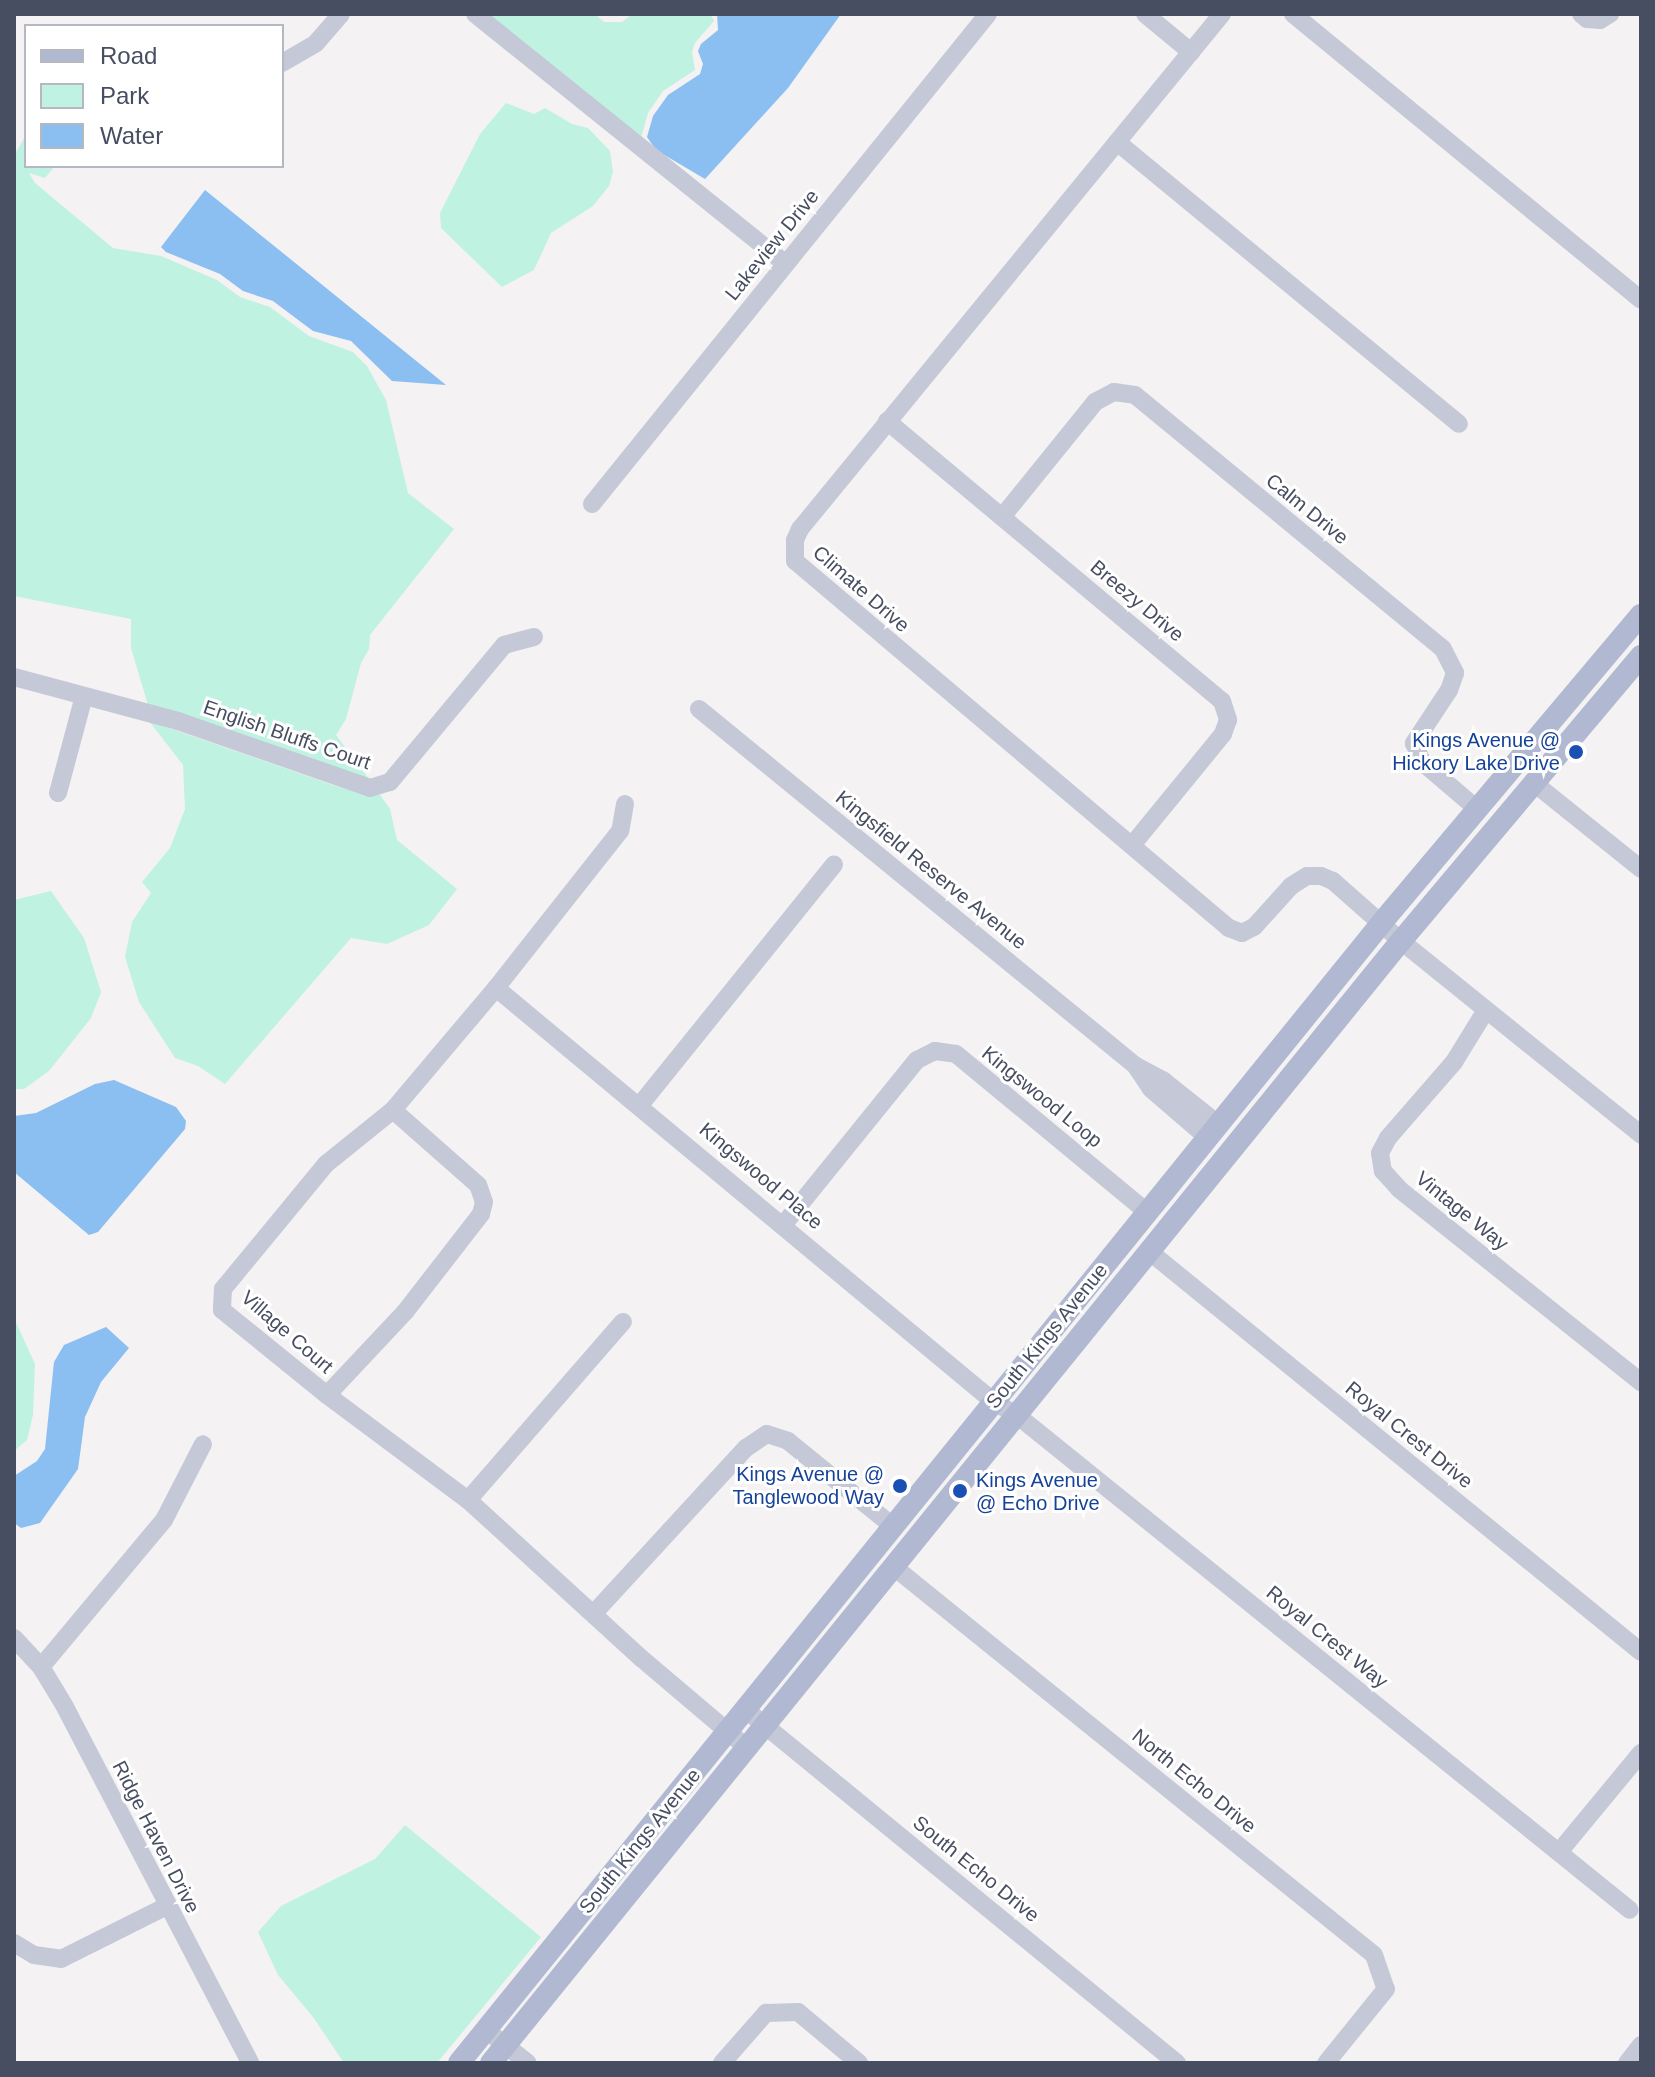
<!DOCTYPE html>
<style>
body{margin:0}
#map{position:relative;width:1655px;height:2077px;overflow:hidden;background:#f4f2f2;font-family:Helvetica,sans-serif}
div>[style]{position:absolute}
.green>*{inset:0;background:#c0f2e2}
.water>*{inset:0;background:#8bbef1}
.minor>*{height:18px;margin:-9px;padding:0 9px;transform-origin:9px;border-radius:9px;background:#c5c9d7}
.major>*{height:22px;margin:-11px;padding:0 11px;transform-origin:11px;border-radius:11px;background:#b1b8d1}
.dots>*{width:22px;height:22px;translate:-50% -50%;box-sizing:border-box;border:4px solid #fff;border-radius:50%}
span{translate:-50% -50%;white-space:nowrap;text-align:center;line-height:1.15;-webkit-text-stroke:6px #fff;paint-order:stroke}
.street-label{font-size:20px;color:#484e61}
.transit-label{font-size:20px;color:#164399}
.right{translate:-100% -50%;text-align:right}
.left{translate:0 -50%;text-align:left}
.frame{position:absolute;inset:0;border:16px solid #484e61;pointer-events:none}
.legend{position:absolute;left:24px;top:24px;width:260px;height:144px;box-sizing:border-box;background:#fff;border:2px solid #b6b8c0;margin:0;padding:10px 14px;list-style:none;font-size:24px;color:#484e61}
.legend li{display:flex;align-items:center;gap:16px;height:40px}
.legend b{width:40px;border:2px solid #b6b8c0}
</style>
<div id="map">
<div class="green">
<i style="clip-path:polygon(487px 14px,595px 14px,604px 22px,622px 22px,632px 14px,710px 14px,714px 21px,695px 43px,692px 52px,695px 70px,663px 91px,648px 113px,641px 138px)"></i>
<i style="clip-path:polygon(506px 103px,534px 114px,545px 108px,572px 124px,588px 128px,610px 151px,613px 172px,609px 186px,593px 206px,551px 233px,534px 270px,502px 287px,441px 228px,440px 213px,480px 134px)"></i>
<i style="clip-path:polygon(26px 135px,26px 166px,55px 166px,45px 178px,29px 173px,35px 183px,113px 248px,161px 256px,217px 280px,240px 297px,270px 307px,309px 336px,353px 352px,367px 366px,386px 400px,408px 493px,454px 529px,370px 635px,369px 649px,361px 663px,346px 719px,336px 735px,369px 779px,148px 705px,131px 648px,131px 619px,14px 596px,14px 149px,16px 152px)"></i>
<i style="clip-path:polygon(149px 721px,333px 785px,367px 795px,378px 792px,390px 809px,397px 840px,457px 889px,429px 925px,387px 944px,351px 938px,225px 1084px,198px 1066px,175px 1058px,139px 1002px,125px 957px,132px 922px,151px 893px,142px 882px,170px 848px,185px 809px,183px 765px)"></i>
<i style="clip-path:polygon(51px 891px,84px 938px,101px 992px,91px 1018px,49px 1071px,24px 1089px,14px 1089px,14px 900px)"></i>
<i style="clip-path:polygon(14px 1318px,35px 1364px,33px 1415px,27px 1440px,14px 1451px)"></i>
<i style="clip-path:polygon(405px 1825px,541px 1937px,437px 2063px,344px 2063px,313px 2017px,278px 1975px,258px 1932px,281px 1906px,375px 1859px)"></i>
</div>
<div class="water">
<i style="clip-path:polygon(717px 14px,841px 14px,788px 88px,705px 179px,656px 150px,647px 137px,653px 116px,668px 95px,700px 74px,703px 64px,698px 51px,701px 44px,718px 30px)"></i>
<i style="clip-path:polygon(205px 190px,446px 385px,392px 381px,351px 341px,313px 331px,273px 301px,243px 291px,220px 274px,166px 252px,161px 247px)"></i>
<i style="clip-path:polygon(114px 1080px,176px 1107px,186px 1121px,185px 1129px,98px 1232px,89px 1235px,14px 1172px,14px 1116px,36px 1113px,95px 1084px)"></i>
<i style="clip-path:polygon(106px 1327px,129px 1348px,101px 1382px,85px 1417px,78px 1469px,40px 1523px,21px 1528px,14px 1523px,14px 1476px,37px 1461px,45px 1449px,54px 1362px,64px 1345px)"></i>
</div>
<div class="minor">
<i style="left:475px;top:14px;width:398px;rotate:38.8deg"></i>
<i style="left:1145px;top:14px;width:60px;rotate:39.6deg"></i>
<i style="left:1222px;top:14px;width:666px;rotate:129.33deg"></i>
<i style="left:800px;top:529px;width:12px;rotate:114deg"></i>
<i style="left:795px;top:540px;width:21px;rotate:90deg"></i>
<i style="left:795px;top:561px;width:568px;rotate:40.22deg"></i>
<i style="left:1229px;top:928px;width:14px;rotate:21deg"></i>
<i style="left:1242px;top:933px;width:13px;rotate:-27deg"></i>
<i style="left:1254px;top:927px;width:55px;rotate:-47.9deg"></i>
<i style="left:1291px;top:886px;width:19px;rotate:-32deg"></i>
<i style="left:1307px;top:876px;width:14px"></i>
<i style="left:1321px;top:876px;width:13px;rotate:23deg"></i>
<i style="left:1333px;top:881px;width:91px;rotate:41.4deg"></i>
<i style="left:1401px;top:941px;width:309px;rotate:38.9deg"></i>
<i style="left:1293px;top:14px;width:450px;rotate:39.4deg"></i>
<i style="left:1581px;top:14px;width:8px;rotate:40deg"></i>
<i style="left:1587px;top:19px;width:13px;rotate:4deg"></i>
<i style="left:1600px;top:20px;width:12px;rotate:-31deg"></i>
<i style="left:282px;top:63px;width:39px;rotate:-30deg"></i>
<i style="left:316px;top:43px;width:38px;rotate:-49deg"></i>
<i style="left:1117px;top:142px;width:443px;rotate:39.5deg"></i>
<i style="left:887px;top:421px;width:437px;rotate:39.9deg"></i>
<i style="left:1222px;top:701px;width:20px;rotate:72deg"></i>
<i style="left:1228px;top:720px;width:15px;rotate:110deg"></i>
<i style="left:1223px;top:734px;width:144px;rotate:129.3deg"></i>
<i style="left:592px;top:504px;width:630px;rotate:-51.06deg"></i>
<i style="left:1002px;top:517px;width:148px;rotate:-51deg"></i>
<i style="left:1095px;top:402px;width:21px;rotate:-28deg"></i>
<i style="left:1114px;top:392px;width:21px;rotate:8deg"></i>
<i style="left:1135px;top:395px;width:399px;rotate:39.5deg"></i>
<i style="left:1443px;top:649px;width:27px;rotate:63deg"></i>
<i style="left:1455px;top:673px;width:18px;rotate:109deg"></i>
<i style="left:1449px;top:690px;width:64px;rotate:123.4deg"></i>
<i style="left:1414px;top:743px;width:21px;rotate:67deg"></i>
<i style="left:1422px;top:762px;width:72px;rotate:40.5deg"></i>
<i style="left:14px;top:677px;width:170px;rotate:15deg"></i>
<i style="left:178px;top:721px;width:203px;rotate:19.2deg"></i>
<i style="left:370px;top:788px;width:21px;rotate:-17deg"></i>
<i style="left:390px;top:782px;width:178px;rotate:-50.2deg"></i>
<i style="left:504px;top:645px;width:31px;rotate:-15deg"></i>
<i style="left:699px;top:709px;width:564px;rotate:39.25deg"></i>
<i style="left:1136px;top:1066px;width:32px;rotate:28deg"></i>
<i style="left:1164px;top:1081px;width:69px;rotate:38.5deg"></i>
<i style="left:1534px;top:783px;width:137px;rotate:38.8deg"></i>
<i style="left:58px;top:793px;width:100px;rotate:-75deg"></i>
<i style="left:625px;top:804px;width:27px;rotate:100deg"></i>
<i style="left:620px;top:831px;width:200px;rotate:128.3deg"></i>
<i style="left:496px;top:988px;width:160px;rotate:130.2deg"></i>
<i style="left:393px;top:1110px;width:86px;rotate:141.1deg"></i>
<i style="left:326px;top:1164px;width:162px;rotate:129.5deg"></i>
<i style="left:223px;top:1289px;width:21px;rotate:93deg"></i>
<i style="left:222px;top:1310px;width:135px;rotate:39deg"></i>
<i style="left:327px;top:1395px;width:176px;rotate:36.7deg"></i>
<i style="left:468px;top:1500px;width:234px;rotate:42.4deg"></i>
<i style="left:641px;top:1658px;width:139px;rotate:40.3deg"></i>
<i style="left:496px;top:988px;width:648px;rotate:39.74deg"></i>
<i style="left:994px;top:1402px;width:28px;rotate:30deg"></i>
<i style="left:1018px;top:1416px;width:786px;rotate:38.91deg"></i>
<i style="left:1486px;top:1010px;width:61px;rotate:121.6deg"></i>
<i style="left:1454px;top:1062px;width:101px;rotate:131deg"></i>
<i style="left:1388px;top:1138px;width:17px;rotate:118deg"></i>
<i style="left:1380px;top:1153px;width:18px;rotate:81deg"></i>
<i style="left:1383px;top:1171px;width:24px;rotate:48deg"></i>
<i style="left:1399px;top:1189px;width:310px;rotate:38.6deg"></i>
<i style="left:1137px;top:1068px;width:25px;rotate:56deg"></i>
<i style="left:1151px;top:1089px;width:75px;rotate:40.7deg"></i>
<i style="left:640px;top:1105px;width:309px;rotate:-51.1deg"></i>
<i style="left:784px;top:1224px;width:211px;rotate:-51deg"></i>
<i style="left:917px;top:1060px;width:20px;rotate:-27deg"></i>
<i style="left:935px;top:1051px;width:21px;rotate:8deg"></i>
<i style="left:956px;top:1054px;width:248px;rotate:39.6deg"></i>
<i style="left:1150px;top:1252px;width:633px;rotate:39.17deg"></i>
<i style="left:327px;top:1395px;width:114px;rotate:-46.8deg"></i>
<i style="left:405px;top:1312px;width:124px;rotate:-52.2deg"></i>
<i style="left:481px;top:1214px;width:12px;rotate:-76deg"></i>
<i style="left:484px;top:1202px;width:18px;rotate:-109deg"></i>
<i style="left:478px;top:1185px;width:113px;rotate:-138.6deg"></i>
<i style="left:468px;top:1500px;width:236px;rotate:-49deg"></i>
<i style="left:894px;top:1567px;width:617px;rotate:38.95deg"></i>
<i style="left:1374px;top:1955px;width:36px;rotate:71deg"></i>
<i style="left:1386px;top:1989px;width:95px;rotate:129deg"></i>
<i style="left:595px;top:1612px;width:223px;rotate:-47.4deg"></i>
<i style="left:746px;top:1448px;width:25px;rotate:-34deg"></i>
<i style="left:767px;top:1434px;width:22px;rotate:18deg"></i>
<i style="left:788px;top:1441px;width:136px;rotate:39.1deg"></i>
<i style="left:14px;top:1638px;width:40px;rotate:47deg"></i>
<i style="left:41px;top:1667px;width:44px;rotate:58.8deg"></i>
<i style="left:64px;top:1705px;width:403px;rotate:62.5deg"></i>
<i style="left:41px;top:1667px;width:192px;rotate:-50.1deg"></i>
<i style="left:164px;top:1520px;width:85px;rotate:-62.8deg"></i>
<i style="left:746px;top:1710px;width:557px;rotate:39.32deg"></i>
<i style="left:1559px;top:1852px;width:129px;rotate:-50.4deg"></i>
<i style="left:14px;top:1943px;width:23px;rotate:31deg"></i>
<i style="left:34px;top:1955px;width:27px;rotate:8deg"></i>
<i style="left:61px;top:1959px;width:119px;rotate:-26.6deg"></i>
<i style="left:486px;top:2030px;width:53px;rotate:38.2deg"></i>
<i style="left:722px;top:2063px;width:67px;rotate:-48.7deg"></i>
<i style="left:766px;top:2013px;width:32px;rotate:-2deg"></i>
<i style="left:798px;top:2012px;width:80px;rotate:39.9deg"></i>
<i style="left:1627px;top:2063px;width:23px;rotate:-52deg"></i>
</div>
<div class="major">
<i style="left:459px;top:2063px;width:1469px;rotate:-51.02deg"></i>
<i style="left:1383px;top:921px;width:400px;rotate:-49.9deg"></i>
<i style="left:491px;top:2063px;width:1445px;rotate:-50.96deg"></i>
<i style="left:1401px;top:941px;width:373px;rotate:-49.9deg"></i>
</div>
<div class="dots">
<i style="left:1576px;top:752px;background:#1a4fb4"></i>
<i style="left:900px;top:1486px;background:#1a4fb4"></i>
<i style="left:960px;top:1491px;background:#1a4fb4"></i>
</div>
<div class="street-label">
<span style="left:772px;top:245px;rotate:-51deg">Lakeview Drive</span>
<span style="left:1307px;top:509px;rotate:39deg">Calm Drive</span>
<span style="left:861px;top:589px;rotate:41deg">Climate Drive</span>
<span style="left:1137px;top:601px;rotate:40deg">Breezy Drive</span>
<span style="left:287px;top:735px;rotate:19deg">English Bluffs Court</span>
<span style="left:931px;top:870px;rotate:39deg">Kingsfield Reserve Avenue</span>
<span style="left:1042px;top:1097px;rotate:39deg">Kingswood Loop</span>
<span style="left:761px;top:1176px;rotate:40deg">Kingswood Place</span>
<span style="left:1462px;top:1211px;rotate:39deg">Vintage Way</span>
<span style="left:287px;top:1332px;rotate:41deg">Village Court</span>
<span style="left:1047px;top:1336px;rotate:-51deg">South Kings Avenue</span>
<span style="left:1409px;top:1435px;rotate:39deg">Royal Crest Drive</span>
<span style="left:1327px;top:1637px;rotate:39deg">Royal Crest Way</span>
<span style="left:1194px;top:1781px;rotate:39deg">North Echo Drive</span>
<span style="left:156px;top:1837px;rotate:63deg">Ridge Haven Drive</span>
<span style="left:640px;top:1841px;rotate:-51deg">South Kings Avenue</span>
<span style="left:976px;top:1869px;rotate:39deg">South Echo Drive</span>
</div>
<div class="transit-label">
<span class="right" style="left:1560px;top:752px">Kings Avenue @<br>Hickory Lake Drive</span>
<span class="right" style="left:884px;top:1486px">Kings Avenue @<br>Tanglewood Way</span>
<span class="left" style="left:976px;top:1492px">Kings Avenue<br>@ Echo Drive</span>
</div>
<div class="frame"></div>
<ul class="legend">
<li><b style="height:10px;background:#b1b8d1"></b>Road</li>
<li><b style="height:22px;background:#c0f2e2"></b>Park</li>
<li><b style="height:22px;background:#8bbef1"></b>Water</li>
</ul>
</div>
